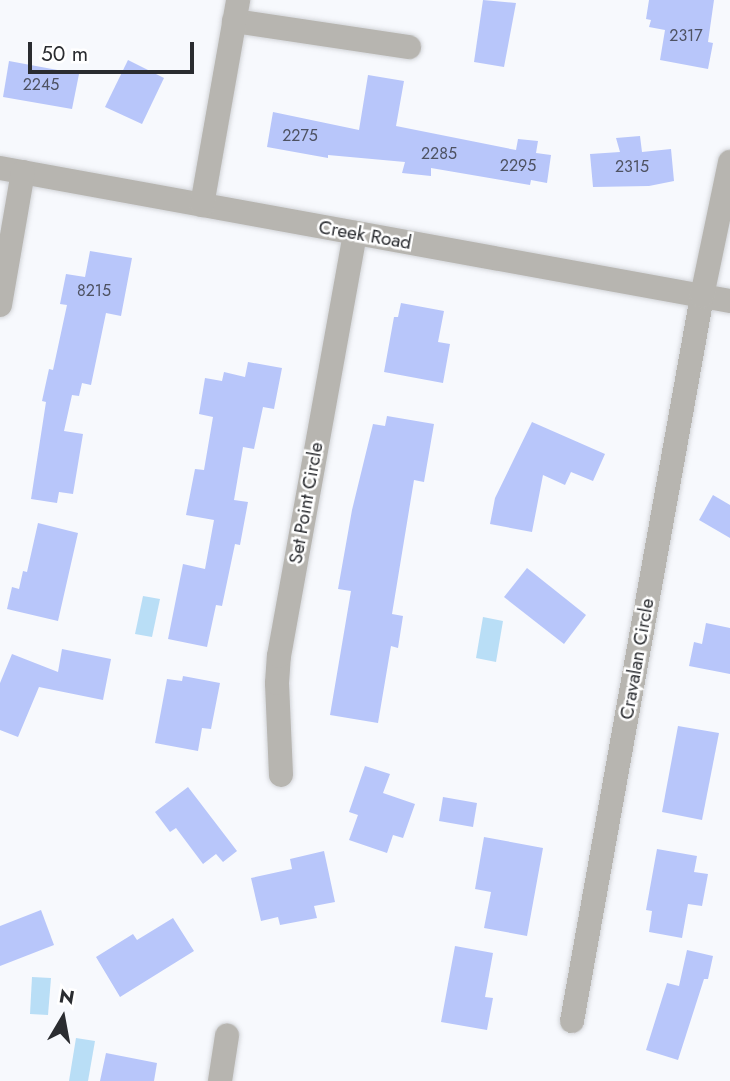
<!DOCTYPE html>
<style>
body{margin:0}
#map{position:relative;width:730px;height:1081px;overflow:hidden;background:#f7f9fd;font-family:Jost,sans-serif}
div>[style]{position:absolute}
.water>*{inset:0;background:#b9def6}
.building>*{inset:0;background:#b8c6fa}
.roads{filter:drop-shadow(0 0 2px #d2d4d8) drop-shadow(0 0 2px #d2d4d8)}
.minor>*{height:24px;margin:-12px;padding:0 12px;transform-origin:12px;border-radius:12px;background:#b7b5b0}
span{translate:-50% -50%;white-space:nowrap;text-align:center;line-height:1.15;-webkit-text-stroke:5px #fff;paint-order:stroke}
.number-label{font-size:16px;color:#4e5262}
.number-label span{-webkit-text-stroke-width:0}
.street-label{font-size:19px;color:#2a2c30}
.north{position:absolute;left:28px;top:983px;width:70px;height:70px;-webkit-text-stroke:5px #fff;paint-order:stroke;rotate:10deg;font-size:19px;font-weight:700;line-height:28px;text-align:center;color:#2a2c30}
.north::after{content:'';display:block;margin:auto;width:24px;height:32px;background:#2a2c30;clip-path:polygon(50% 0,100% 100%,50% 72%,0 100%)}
.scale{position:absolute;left:28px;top:42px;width:166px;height:32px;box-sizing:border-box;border:4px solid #2a2c30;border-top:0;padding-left:9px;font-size:21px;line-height:24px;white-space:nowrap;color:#2a2c30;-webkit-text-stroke:5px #fff;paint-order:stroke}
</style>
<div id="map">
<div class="water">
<i style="clip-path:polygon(143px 596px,160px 599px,152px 637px,135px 634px)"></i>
<i style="clip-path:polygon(483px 617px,503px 621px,496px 662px,476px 658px)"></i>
<i style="clip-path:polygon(32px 977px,51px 978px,48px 1015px,30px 1014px)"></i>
<i style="clip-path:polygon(76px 1038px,95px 1041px,88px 1081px,69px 1081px)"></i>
</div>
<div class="building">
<i style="clip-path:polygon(483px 0,516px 3px,504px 67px,474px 62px)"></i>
<i style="clip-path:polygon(649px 0,714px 0,708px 42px,713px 43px,708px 69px,660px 60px,665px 30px,649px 27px,651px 20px,646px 19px)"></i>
<i style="clip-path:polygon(128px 60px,164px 78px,142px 124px,105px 107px)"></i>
<i style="clip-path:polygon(9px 61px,79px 74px,72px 109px,3px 97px)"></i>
<i style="clip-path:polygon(368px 75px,404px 81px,396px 126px,516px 150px,518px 139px,538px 141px,536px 153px,551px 155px,547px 183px,531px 180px,530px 185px,431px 168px,431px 176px,402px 173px,405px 162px,328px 155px,328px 158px,267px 147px,273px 112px,359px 130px)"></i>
<i style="clip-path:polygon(640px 136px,642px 152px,671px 149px,674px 181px,649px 186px,593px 187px,590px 154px,620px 152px,616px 138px)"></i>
<i style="clip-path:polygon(90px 251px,132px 258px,121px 316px,106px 313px,91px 385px,82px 383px,79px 396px,72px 395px,64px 431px,83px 434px,73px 494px,59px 492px,57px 503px,31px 499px,46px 402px,42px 401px,49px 369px,53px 370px,67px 305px,60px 304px,66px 274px,85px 277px)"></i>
<i style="clip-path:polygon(401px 303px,444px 311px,438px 342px,450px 344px,443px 383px,384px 372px,394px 317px,398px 317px)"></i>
<i style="clip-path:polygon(248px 362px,282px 368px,274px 409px,263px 407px,254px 449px,243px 447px,234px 500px,248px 502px,240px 545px,235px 544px,222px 606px,216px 605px,207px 647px,168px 639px,183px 564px,205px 569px,214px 520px,186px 515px,195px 469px,204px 470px,213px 417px,199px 414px,205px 378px,222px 381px,224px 372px,245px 377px)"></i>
<i style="clip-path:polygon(387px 416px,434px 424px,424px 482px,414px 480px,392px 614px,403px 616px,398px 648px,391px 646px,378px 723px,330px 715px,351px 591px,338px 589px,352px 510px,373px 424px,385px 426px)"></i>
<i style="clip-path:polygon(532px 422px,605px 454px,593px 481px,571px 472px,565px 485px,543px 475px,532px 532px,490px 524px,495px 498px)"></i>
<i style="clip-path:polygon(713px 495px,730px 505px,730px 538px,699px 520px)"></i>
<i style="clip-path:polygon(38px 523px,78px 533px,58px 621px,7px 609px,12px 587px,19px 589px,23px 571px,27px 572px)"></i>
<i style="clip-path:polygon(527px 568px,586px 615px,564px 644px,504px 597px)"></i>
<i style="clip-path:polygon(706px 623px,730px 628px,730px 674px,689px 666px,694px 642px,702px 644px)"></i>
<i style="clip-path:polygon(62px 649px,111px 659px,103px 700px,39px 687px,18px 737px,0 730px,0 683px,12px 654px,58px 672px)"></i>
<i style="clip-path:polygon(183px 676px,220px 683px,211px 729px,202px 728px,198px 751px,155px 743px,167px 679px,182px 681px)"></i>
<i style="clip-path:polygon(678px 726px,719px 733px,702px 820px,662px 812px)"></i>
<i style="clip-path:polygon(365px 766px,390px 774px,383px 793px,415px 804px,403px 838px,393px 835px,387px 853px,349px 840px,358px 815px,349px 812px)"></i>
<i style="clip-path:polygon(188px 787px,237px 851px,223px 862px,216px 854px,203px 864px,176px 828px,170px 832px,155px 812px)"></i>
<i style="clip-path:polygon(443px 797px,477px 803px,473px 827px,439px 821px)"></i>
<i style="clip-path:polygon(484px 837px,543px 848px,527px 936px,484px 928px,491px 892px,475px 889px)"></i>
<i style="clip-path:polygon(657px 849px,697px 856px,694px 872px,708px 874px,702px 906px,688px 904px,682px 938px,649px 932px,652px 911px,646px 910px)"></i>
<i style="clip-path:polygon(324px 851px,335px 902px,314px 906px,317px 918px,280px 925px,278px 917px,261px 921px,251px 878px,292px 869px,290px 859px)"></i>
<i style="clip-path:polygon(41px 910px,54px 945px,0 966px,0 926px)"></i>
<i style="clip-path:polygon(173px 918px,194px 951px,120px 997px,96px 957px,133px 934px,137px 940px)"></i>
<i style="clip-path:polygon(455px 946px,493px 953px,485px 997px,493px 998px,487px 1030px,441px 1022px)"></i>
<i style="clip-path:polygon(687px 950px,713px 956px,708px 979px,704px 979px,678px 1060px,646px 1050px,667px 983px,679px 986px)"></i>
<i style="clip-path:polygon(106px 1053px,157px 1063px,154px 1081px,100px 1081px)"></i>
</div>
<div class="roads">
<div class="minor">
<i style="left:234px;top:21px;width:177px;rotate:8.5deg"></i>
<i style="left:0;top:168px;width:742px;rotate:10.33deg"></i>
<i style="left:202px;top:205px;width:208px;rotate:-80deg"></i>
<i style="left:0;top:305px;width:135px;rotate:-80.2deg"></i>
<i style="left:281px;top:775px;width:92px;rotate:-92.5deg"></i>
<i style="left:277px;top:683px;width:27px;rotate:-86deg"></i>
<i style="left:279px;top:656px;width:430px;rotate:-79.8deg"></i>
<i style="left:572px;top:1021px;width:737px;rotate:-79.83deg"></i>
<i style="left:702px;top:296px;width:137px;rotate:-78.2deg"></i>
<i style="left:220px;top:1081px;width:46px;rotate:-81.2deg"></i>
</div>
</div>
<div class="number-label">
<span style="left:686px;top:36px">2317</span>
<span style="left:41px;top:85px">2245</span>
<span style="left:300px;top:136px">2275</span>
<span style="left:439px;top:154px">2285</span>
<span style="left:518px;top:166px">2295</span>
<span style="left:632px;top:167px">2315</span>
<span style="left:94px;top:291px">8215</span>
</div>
<div class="street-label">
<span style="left:365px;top:235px;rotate:10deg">Creek Road</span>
<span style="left:306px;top:503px;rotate:-80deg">Set Point Circle</span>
<span style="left:637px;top:659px;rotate:-80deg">Cravalan Circle</span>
</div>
<div class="north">N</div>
<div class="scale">50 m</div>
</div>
